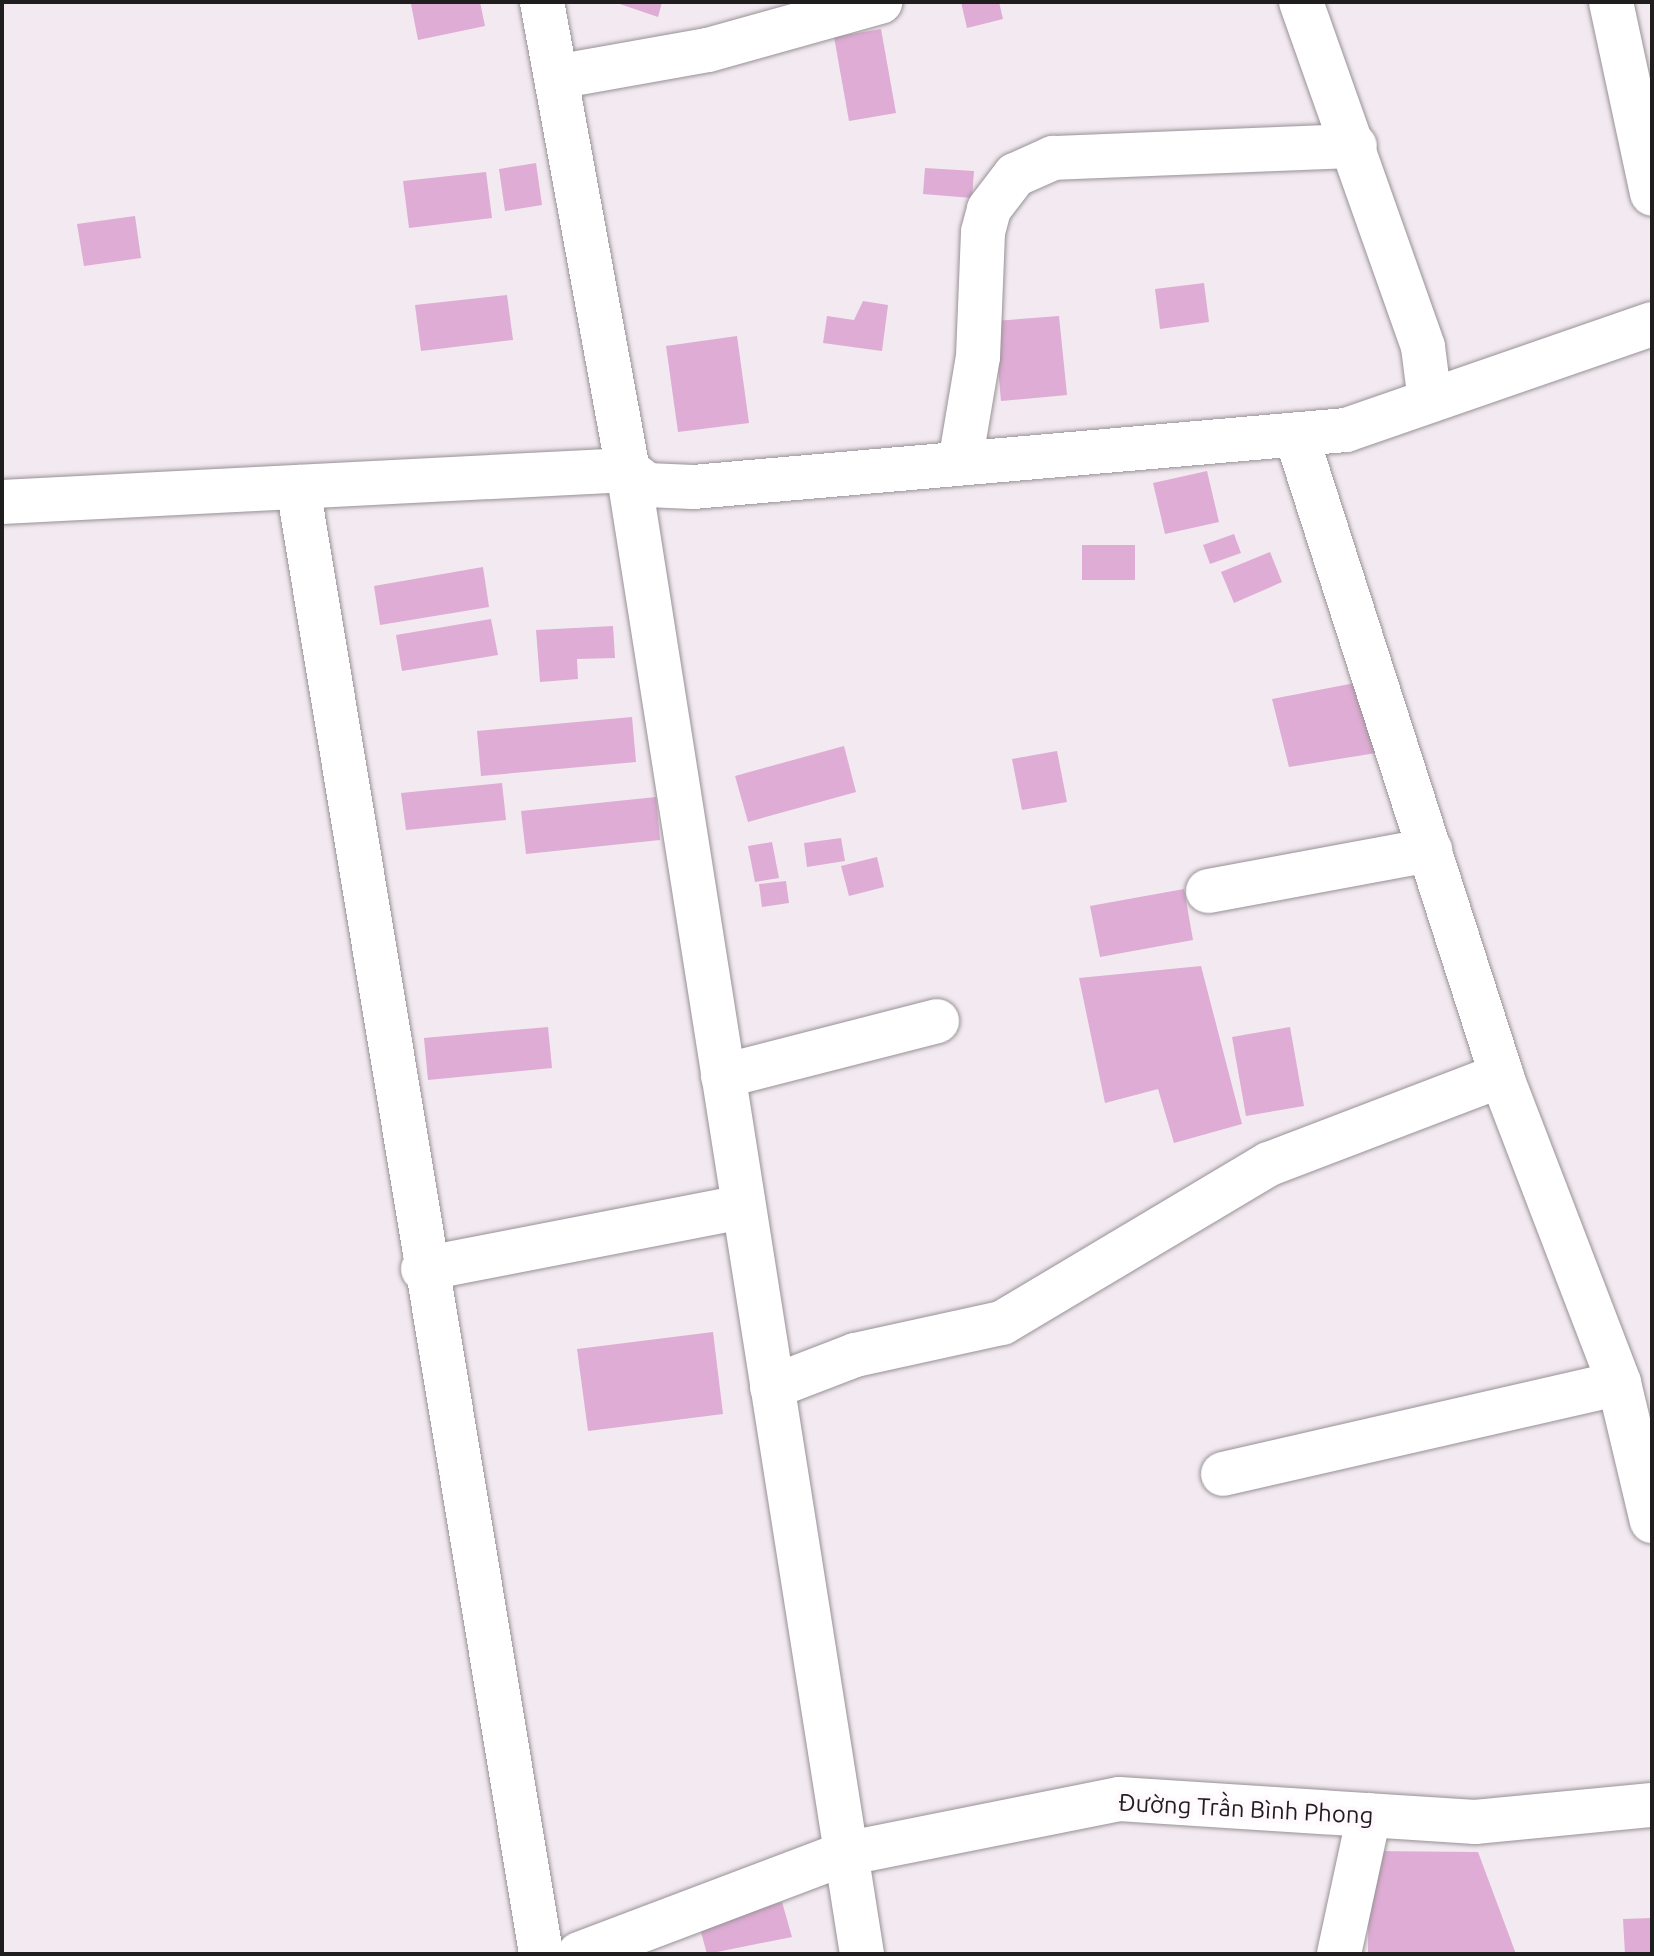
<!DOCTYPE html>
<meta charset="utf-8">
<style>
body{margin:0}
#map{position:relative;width:1654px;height:1956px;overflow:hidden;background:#f2eaf0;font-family:Ubuntu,sans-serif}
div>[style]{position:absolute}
.building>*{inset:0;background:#deacd4}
.roads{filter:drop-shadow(0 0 2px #989196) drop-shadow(0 0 2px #989196)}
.minor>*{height:44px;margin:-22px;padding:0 22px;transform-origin:22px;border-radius:22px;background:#fff}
span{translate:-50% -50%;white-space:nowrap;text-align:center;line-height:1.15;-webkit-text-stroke:8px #fff8fd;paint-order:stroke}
.street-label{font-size:24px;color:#201d1f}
.frame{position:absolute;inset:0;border:4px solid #201d1f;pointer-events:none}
</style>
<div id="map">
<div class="building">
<i style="clip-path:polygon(480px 2px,485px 26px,418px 40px,411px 4px)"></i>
<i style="clip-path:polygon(614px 2px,662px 2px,658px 17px)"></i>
<i style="clip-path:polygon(961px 2px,999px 2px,1003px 19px,967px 28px)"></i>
<i style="clip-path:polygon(881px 29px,896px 113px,849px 121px,834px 37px)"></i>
<i style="clip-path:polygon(536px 163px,542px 205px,505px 211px,499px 169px)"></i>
<i style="clip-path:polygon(925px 168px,974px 171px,972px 198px,923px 194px)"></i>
<i style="clip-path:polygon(486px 172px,492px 218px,409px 228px,403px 181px)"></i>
<i style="clip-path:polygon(135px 216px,141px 258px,84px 266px,77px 224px)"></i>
<i style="clip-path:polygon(1204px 283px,1209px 322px,1160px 329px,1155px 289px)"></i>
<i style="clip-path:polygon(507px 295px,513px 340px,421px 351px,415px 305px)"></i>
<i style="clip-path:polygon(863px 301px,888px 305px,882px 351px,823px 343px,827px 316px,854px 320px)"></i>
<i style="clip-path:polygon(1059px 316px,1067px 395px,1001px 401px,994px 321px)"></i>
<i style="clip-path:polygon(737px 336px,749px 423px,678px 432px,666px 346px)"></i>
<i style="clip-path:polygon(1207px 471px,1219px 522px,1165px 534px,1153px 483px)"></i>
<i style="clip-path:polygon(1234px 534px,1241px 553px,1210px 564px,1203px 545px)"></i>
<i style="clip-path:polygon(1082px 545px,1135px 545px,1135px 580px,1082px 580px)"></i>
<i style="clip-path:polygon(1270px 552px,1282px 582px,1234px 603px,1221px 572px)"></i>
<i style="clip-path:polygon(483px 567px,489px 607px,380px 625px,374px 586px)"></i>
<i style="clip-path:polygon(491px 619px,498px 655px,402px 671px,396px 635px)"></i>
<i style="clip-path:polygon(613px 626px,615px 658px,577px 659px,578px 679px,540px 682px,536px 630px)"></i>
<i style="clip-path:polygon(1360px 682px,1376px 753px,1289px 767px,1272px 699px)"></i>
<i style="clip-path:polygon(632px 717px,636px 762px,481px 776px,477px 731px)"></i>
<i style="clip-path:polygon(844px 746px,856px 792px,748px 822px,735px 776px)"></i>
<i style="clip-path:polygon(1057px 751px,1067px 802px,1022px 810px,1012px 759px)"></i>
<i style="clip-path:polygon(502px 783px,506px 820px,406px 830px,401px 793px)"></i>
<i style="clip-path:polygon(656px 797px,660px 840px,526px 854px,521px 811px)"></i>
<i style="clip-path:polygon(841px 838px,845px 861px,807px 867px,804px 843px)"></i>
<i style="clip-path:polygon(772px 842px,779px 878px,755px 882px,748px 846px)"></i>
<i style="clip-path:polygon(877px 857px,884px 887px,849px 896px,841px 866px)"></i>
<i style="clip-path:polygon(786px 881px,789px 903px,762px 907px,759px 884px)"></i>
<i style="clip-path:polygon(1184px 889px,1193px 940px,1100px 957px,1090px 906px)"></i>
<i style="clip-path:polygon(1201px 966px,1242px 1124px,1174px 1143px,1158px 1089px,1105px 1103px,1079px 978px)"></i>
<i style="clip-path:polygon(548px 1027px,552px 1068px,428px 1080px,424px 1038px)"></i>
<i style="clip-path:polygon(1290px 1027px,1304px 1106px,1246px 1116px,1232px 1037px)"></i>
<i style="clip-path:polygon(713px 1332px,723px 1414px,588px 1431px,577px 1349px)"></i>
<i style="clip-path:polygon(1369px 1851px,1478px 1852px,1516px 1954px,1368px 1954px)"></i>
<i style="clip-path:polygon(782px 1902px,792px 1937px,707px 1954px,699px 1925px)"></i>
<i style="clip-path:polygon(1652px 1918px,1652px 1954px,1625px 1954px,1623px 1919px)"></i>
</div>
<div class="roads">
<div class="minor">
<i style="left:542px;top:2px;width:476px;rotate:79.6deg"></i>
<i style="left:628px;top:470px;width:1502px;rotate:81.04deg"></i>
<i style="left:1301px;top:2px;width:366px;rotate:70.5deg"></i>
<i style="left:1423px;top:347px;width:54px;rotate:82.6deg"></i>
<i style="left:1611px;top:2px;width:196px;rotate:77.9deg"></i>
<i style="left:556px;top:77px;width:154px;rotate:-10.1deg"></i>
<i style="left:708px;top:50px;width:179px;rotate:-15.6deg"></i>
<i style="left:1296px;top:435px;width:681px;rotate:72.2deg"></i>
<i style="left:1504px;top:1083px;width:321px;rotate:69deg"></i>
<i style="left:1619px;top:1383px;width:142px;rotate:76.6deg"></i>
<i style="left:960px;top:463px;width:108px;rotate:-80.4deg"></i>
<i style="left:978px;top:357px;width:125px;rotate:-87.7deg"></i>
<i style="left:983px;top:232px;width:24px;rotate:-75deg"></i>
<i style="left:989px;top:209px;width:43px;rotate:-52.6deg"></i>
<i style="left:1015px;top:175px;width:42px;rotate:-24.1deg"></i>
<i style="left:1053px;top:158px;width:302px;rotate:-2.3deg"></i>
<i style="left:298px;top:487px;width:1487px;rotate:80.59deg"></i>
<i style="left:2px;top:502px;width:627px;rotate:-2.93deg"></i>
<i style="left:628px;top:470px;width:24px;rotate:38deg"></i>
<i style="left:647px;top:485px;width:46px;rotate:2.5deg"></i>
<i style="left:693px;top:487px;width:655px;rotate:-4.99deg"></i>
<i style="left:1346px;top:430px;width:324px;rotate:-19.1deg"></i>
<i style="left:1208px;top:891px;width:226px;rotate:-10.5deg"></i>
<i style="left:723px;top:1076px;width:221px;rotate:-14.4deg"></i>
<i style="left:423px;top:1269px;width:326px;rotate:-11deg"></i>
<i style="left:772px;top:1387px;width:89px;rotate:-21.1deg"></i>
<i style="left:855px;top:1355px;width:150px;rotate:-12.3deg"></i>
<i style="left:1002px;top:1323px;width:311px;rotate:-30.8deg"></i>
<i style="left:1269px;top:1164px;width:249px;rotate:-20.9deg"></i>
<i style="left:1223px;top:1474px;width:406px;rotate:-12.9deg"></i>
<i style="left:579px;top:1954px;width:283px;rotate:-20.7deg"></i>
<i style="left:844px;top:1854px;width:280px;rotate:-11.3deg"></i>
<i style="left:1119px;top:1799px;width:357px;rotate:3.7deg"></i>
<i style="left:1475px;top:1822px;width:178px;rotate:-5.5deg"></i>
<i style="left:1339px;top:1954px;width:142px;rotate:-77.8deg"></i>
</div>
</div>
<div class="street-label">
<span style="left:1246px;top:1809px;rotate:3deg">Đường Trần Bình Phong</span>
</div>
<div class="frame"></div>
</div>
